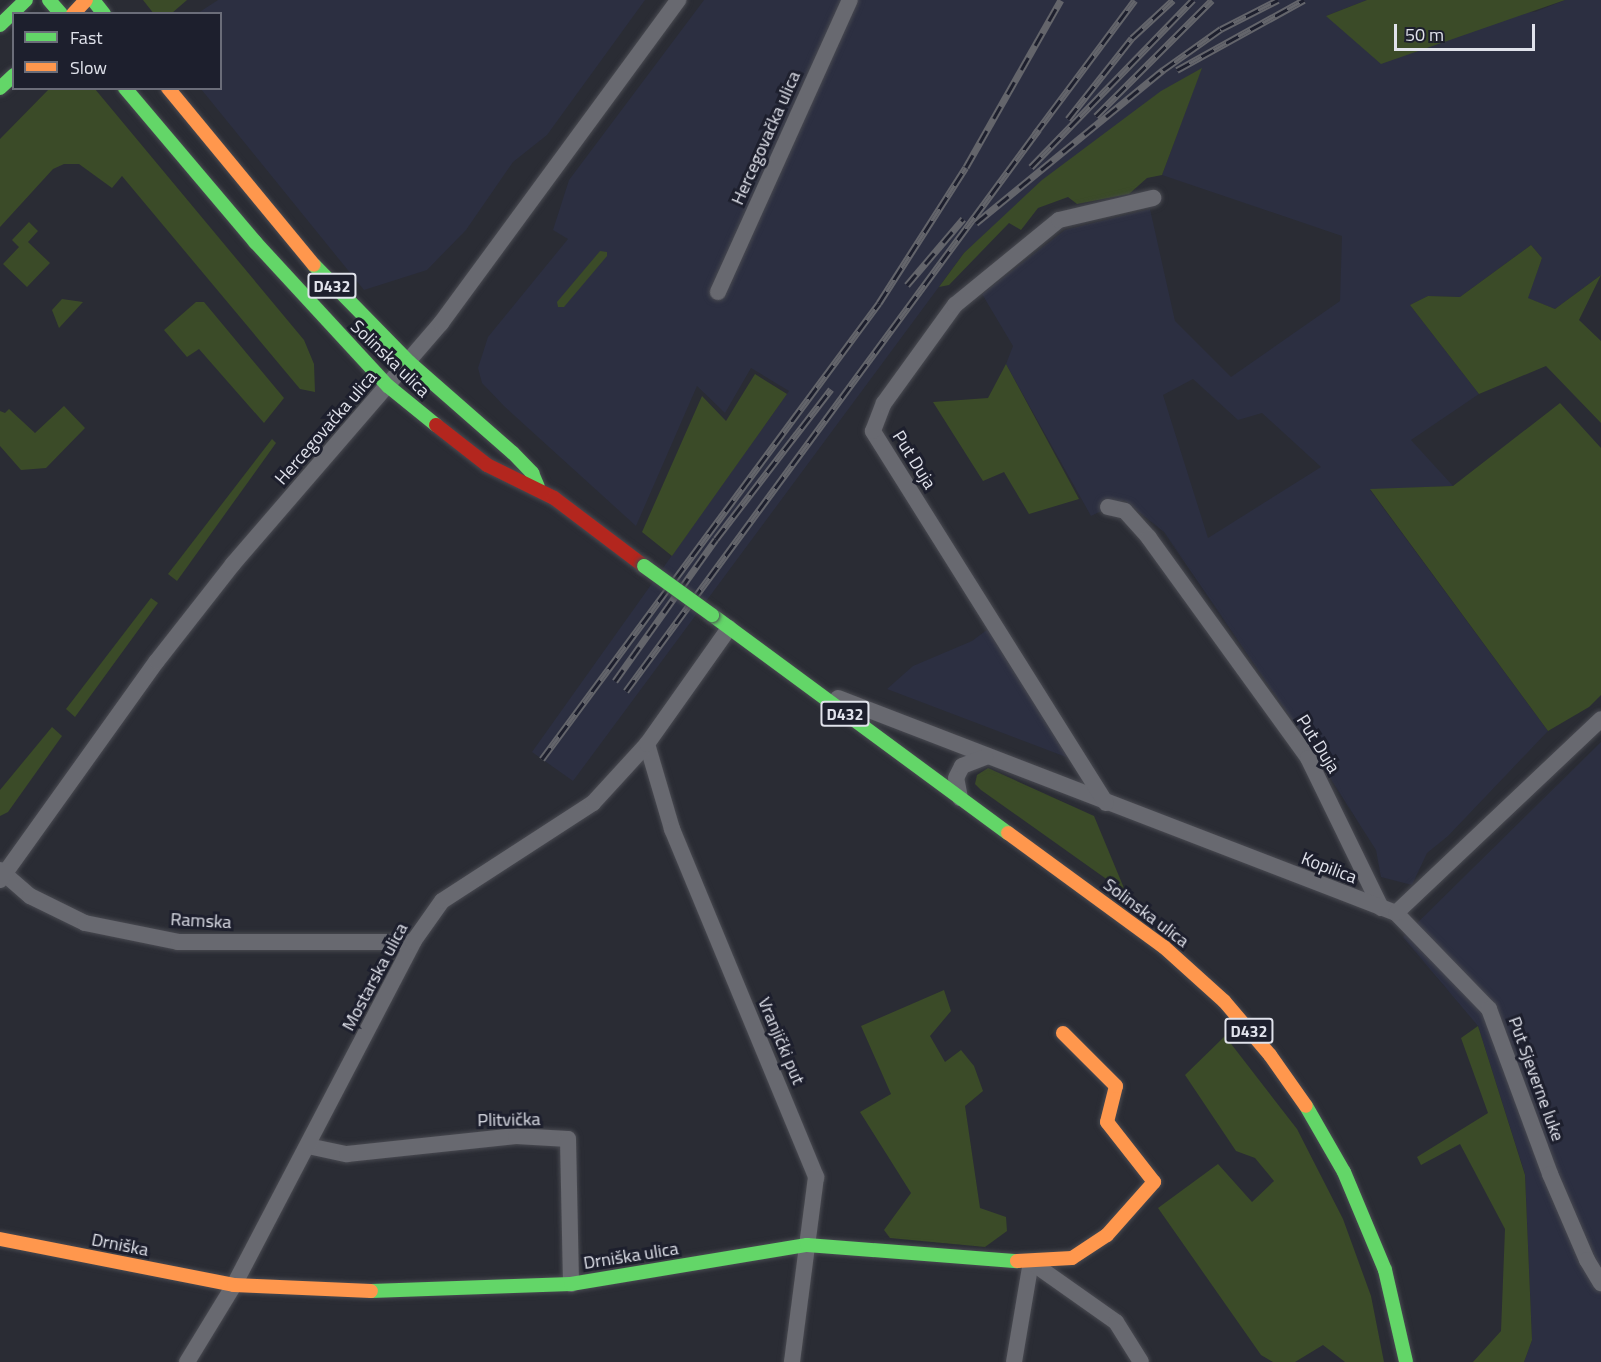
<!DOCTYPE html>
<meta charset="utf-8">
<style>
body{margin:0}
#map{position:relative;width:1601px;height:1362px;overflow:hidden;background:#2a2c34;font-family:"Titillium Web",sans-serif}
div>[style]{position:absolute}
.built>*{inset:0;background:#2c2f41}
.green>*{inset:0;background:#3b4b28}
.roads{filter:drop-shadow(0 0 2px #494a51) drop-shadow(0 0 2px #494a51)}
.street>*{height:16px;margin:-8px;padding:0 8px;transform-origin:8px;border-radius:8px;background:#686970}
.fast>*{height:14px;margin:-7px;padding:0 7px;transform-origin:7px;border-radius:7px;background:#63d668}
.slow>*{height:14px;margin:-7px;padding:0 7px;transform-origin:7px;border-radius:7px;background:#ff974d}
.jam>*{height:14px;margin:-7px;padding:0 7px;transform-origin:7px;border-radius:7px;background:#b3261e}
.rail>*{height:7px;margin-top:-3.5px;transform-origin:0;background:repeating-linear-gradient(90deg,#1d1f2d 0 14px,#64656b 0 28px);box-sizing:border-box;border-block:2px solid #64656b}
.bridges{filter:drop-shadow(0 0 2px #494a51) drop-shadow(0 0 2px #494a51)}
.fast-bridge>*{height:14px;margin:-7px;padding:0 7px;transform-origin:7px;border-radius:7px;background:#63d668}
span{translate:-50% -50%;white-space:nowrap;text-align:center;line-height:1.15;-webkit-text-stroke:6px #1d1f2d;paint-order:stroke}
.shield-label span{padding:2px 4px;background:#1d1f2d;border:2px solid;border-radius:4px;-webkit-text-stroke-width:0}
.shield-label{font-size:16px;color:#e0e2eb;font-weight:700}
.street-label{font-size:18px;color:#e0e2eb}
.legend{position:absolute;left:12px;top:12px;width:210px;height:78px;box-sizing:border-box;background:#1d1f2d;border:2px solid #6b6d79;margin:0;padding:8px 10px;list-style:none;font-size:18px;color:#e0e2eb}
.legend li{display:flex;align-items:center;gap:12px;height:30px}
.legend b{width:30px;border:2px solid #6b6d79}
.scale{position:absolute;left:1394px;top:24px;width:141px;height:27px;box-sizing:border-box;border:3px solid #e0e2eb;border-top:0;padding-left:8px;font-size:18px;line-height:21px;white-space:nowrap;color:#e0e2eb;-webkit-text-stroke:4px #1d1f2d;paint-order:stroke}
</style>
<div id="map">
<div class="built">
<i style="clip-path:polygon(218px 0,645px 0,547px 135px,513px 162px,466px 230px,427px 270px,364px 290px,201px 89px,220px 88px,220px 14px,198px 13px)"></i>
<i style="clip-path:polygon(evenodd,704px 0,1367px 0,1326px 16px,1535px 12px,1565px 0,1601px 0,1601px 275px,1555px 309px,1527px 298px,1542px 258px,1531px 245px,1460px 297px,1428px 296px,1410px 305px,1479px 394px,1411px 440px,1453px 486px,1370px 490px,1548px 731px,1448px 836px,1427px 853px,1412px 885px,1381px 877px,1376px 850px,1304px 737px,1164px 532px,1124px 500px,1091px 516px,1006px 364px,1013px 346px,982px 294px,1065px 230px,1150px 209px,1175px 321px,1231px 377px,1340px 301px,1342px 236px,1162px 175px,1201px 69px,964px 253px,573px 781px,532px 752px,789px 391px,751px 368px,725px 413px,697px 386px,636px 526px,505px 407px,482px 383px,478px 368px,488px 337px,568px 239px,553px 230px,569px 180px,704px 0,1193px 379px,1238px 420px,1262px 413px,1321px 467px,1208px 538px,1163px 395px,1193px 379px)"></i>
<i style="clip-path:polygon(988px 629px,1074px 760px,887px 689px,913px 666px,972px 641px)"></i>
<i style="clip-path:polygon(1601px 742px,1601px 1362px,1524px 1362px,1532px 1340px,1525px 1174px,1478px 1026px,1403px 937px)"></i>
</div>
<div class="green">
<i style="clip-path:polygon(143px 0,187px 0,172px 13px,154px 14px)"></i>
<i style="clip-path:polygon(1367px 0,1565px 0,1381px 64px,1326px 16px)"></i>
<i style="clip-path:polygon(1202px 68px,1162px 175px,1147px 178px,1129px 194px,1077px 204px,1068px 197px,1038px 208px,1021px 230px,1009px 223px,949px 285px,939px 287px,964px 253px,1042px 180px,1161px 91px)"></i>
<i style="clip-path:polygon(50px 88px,95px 89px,304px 340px,314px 364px,315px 392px,300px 389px,122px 176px,112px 188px,79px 164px,64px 164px,53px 169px,0 227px,0 139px)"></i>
<i style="clip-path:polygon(29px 222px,38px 231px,28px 242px,50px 263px,27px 287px,3px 264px,19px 247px,12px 240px)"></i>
<i style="clip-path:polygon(1531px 245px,1542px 258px,1528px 298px,1555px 309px,1601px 275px,1579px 320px,1601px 341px,1601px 423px,1546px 366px,1479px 394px,1410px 305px,1428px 296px,1460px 297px)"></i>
<i style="clip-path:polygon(600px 251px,607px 252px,607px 256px,564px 307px,558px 307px,557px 302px)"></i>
<i style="clip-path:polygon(62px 299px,83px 302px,59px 328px,52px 310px)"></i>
<i style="clip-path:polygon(196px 302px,204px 302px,284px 398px,264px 423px,199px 349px,187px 357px,164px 330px)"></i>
<i style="clip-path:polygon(1006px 364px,1079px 499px,1029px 514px,1004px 472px,983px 481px,933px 402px,988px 398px)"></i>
<i style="clip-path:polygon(755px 374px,787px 394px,672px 556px,642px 532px,702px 396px,726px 421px)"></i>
<i style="clip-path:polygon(1560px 403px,1601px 448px,1601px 695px,1589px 707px,1548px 731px,1370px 489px,1453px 486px)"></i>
<i style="clip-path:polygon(64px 406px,85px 428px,46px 468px,21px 470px,0 446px,0 411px,5px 413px,9px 409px,35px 433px)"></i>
<i style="clip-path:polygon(272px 439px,276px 443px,177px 581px,168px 574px)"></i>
<i style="clip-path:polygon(151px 598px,158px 603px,75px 717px,66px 709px)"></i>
<i style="clip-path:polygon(52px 727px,62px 736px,8px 812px,0 816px,0 790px)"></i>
<i style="clip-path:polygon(988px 768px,1094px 816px,1126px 893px,981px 790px,975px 784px,977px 775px)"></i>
<i style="clip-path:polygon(944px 990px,951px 1011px,930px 1036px,945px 1062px,961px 1050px,974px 1066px,983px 1091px,965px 1106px,980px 1208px,1006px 1217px,1007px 1231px,985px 1247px,890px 1238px,884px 1230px,911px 1193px,860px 1112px,891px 1094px,861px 1026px)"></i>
<i style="clip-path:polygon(1478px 1026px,1525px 1175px,1532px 1340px,1524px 1362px,1473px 1362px,1501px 1331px,1505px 1229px,1460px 1144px,1421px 1165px,1417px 1157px,1488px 1113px,1461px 1038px)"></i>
<i style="clip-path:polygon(1225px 1036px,1297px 1129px,1343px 1219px,1371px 1296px,1384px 1362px,1345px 1362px,1323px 1345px,1295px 1362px,1273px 1362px,1261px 1355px,1158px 1208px,1218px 1164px,1252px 1202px,1274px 1181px,1255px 1158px,1236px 1151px,1185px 1075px)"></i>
</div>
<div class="roads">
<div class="street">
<i style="left:718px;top:292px;width:320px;rotate:-65.7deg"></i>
<i style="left:1108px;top:507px;width:17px;rotate:13deg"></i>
<i style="left:1125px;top:511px;width:36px;rotate:48deg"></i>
<i style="left:1149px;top:538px;width:271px;rotate:54.1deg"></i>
<i style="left:1308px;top:758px;width:167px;rotate:64deg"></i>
<i style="left:838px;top:698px;width:598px;rotate:21.07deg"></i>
<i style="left:1396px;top:913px;width:134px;rotate:45.9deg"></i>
<i style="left:1489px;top:1009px;width:176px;rotate:69.7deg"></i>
<i style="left:1550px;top:1174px;width:94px;rotate:66.7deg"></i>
<i style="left:1587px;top:1260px;width:27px;rotate:59deg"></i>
<i style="left:647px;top:744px;width:89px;rotate:73.6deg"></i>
<i style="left:672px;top:829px;width:377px;rotate:67.5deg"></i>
<i style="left:816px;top:1177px;width:187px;rotate:97.4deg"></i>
<i style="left:960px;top:798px;width:20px;rotate:-101deg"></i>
<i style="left:956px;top:778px;width:13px;rotate:-63deg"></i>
<i style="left:962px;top:766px;width:25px;rotate:-21deg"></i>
<i style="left:1106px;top:803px;width:439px;rotate:-122.1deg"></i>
<i style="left:873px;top:431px;width:30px;rotate:-69deg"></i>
<i style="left:884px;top:403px;width:121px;rotate:-54.1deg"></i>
<i style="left:955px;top:305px;width:134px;rotate:-39.3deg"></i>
<i style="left:1059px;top:220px;width:97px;rotate:-13.2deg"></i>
<i style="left:0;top:870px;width:40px;rotate:41deg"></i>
<i style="left:30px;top:896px;width:61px;rotate:26.1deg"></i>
<i style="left:85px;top:923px;width:95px;rotate:11.5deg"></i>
<i style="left:178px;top:942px;width:235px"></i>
<i style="left:0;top:880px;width:269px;rotate:-54.4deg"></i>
<i style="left:157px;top:661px;width:123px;rotate:-51.9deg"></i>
<i style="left:233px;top:564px;width:318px;rotate:-49.2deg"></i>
<i style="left:441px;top:323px;width:401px;rotate:-53.7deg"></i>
<i style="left:1396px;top:913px;width:282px;rotate:-43.4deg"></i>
<i style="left:308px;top:1146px;width:40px;rotate:12deg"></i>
<i style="left:347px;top:1154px;width:170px;rotate:-6.1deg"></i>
<i style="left:516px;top:1136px;width:52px;rotate:3.3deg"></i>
<i style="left:568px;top:1139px;width:145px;rotate:88.8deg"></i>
<i style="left:187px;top:1362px;width:90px;rotate:-58.6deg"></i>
<i style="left:234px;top:1285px;width:387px;rotate:-62.4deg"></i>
<i style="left:413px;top:942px;width:50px;rotate:-54.7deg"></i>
<i style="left:442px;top:901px;width:180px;rotate:-33deg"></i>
<i style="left:593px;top:803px;width:80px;rotate:-47.5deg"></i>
<i style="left:647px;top:744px;width:142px;rotate:-54.7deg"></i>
<i style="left:1014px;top:1362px;width:101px;rotate:-80.4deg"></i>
<i style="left:1031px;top:1262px;width:104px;rotate:35.2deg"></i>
<i style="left:1116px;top:1322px;width:47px;rotate:58deg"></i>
</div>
<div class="fast">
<i style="left:49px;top:0;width:18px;rotate:49deg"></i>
<i style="left:93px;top:0;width:18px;rotate:52deg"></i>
<i style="left:0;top:25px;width:36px;rotate:-44deg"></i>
<i style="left:0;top:88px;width:19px;rotate:-43deg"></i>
<i style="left:125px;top:88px;width:202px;rotate:49.8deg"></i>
<i style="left:255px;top:242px;width:196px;rotate:47.3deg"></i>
<i style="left:388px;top:386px;width:62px;rotate:39.1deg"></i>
<i style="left:314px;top:265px;width:136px;rotate:45.6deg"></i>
<i style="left:409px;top:362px;width:138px;rotate:41.2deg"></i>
<i style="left:513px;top:453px;width:28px;rotate:46deg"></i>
<i style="left:532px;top:473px;width:15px;rotate:67deg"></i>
<i style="left:712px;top:615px;width:368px;rotate:36.4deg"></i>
<i style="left:1306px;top:1106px;width:76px;rotate:60.1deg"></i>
<i style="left:1344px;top:1172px;width:106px;rotate:67.3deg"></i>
<i style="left:1385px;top:1270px;width:94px;rotate:77.1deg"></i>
<i style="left:371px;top:1291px;width:200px;rotate:-2deg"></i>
<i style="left:571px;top:1284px;width:239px;rotate:-9.4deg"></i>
<i style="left:807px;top:1245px;width:211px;rotate:4.4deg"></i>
</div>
<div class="slow">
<i style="left:73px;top:14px;width:19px;rotate:-47deg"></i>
<i style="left:168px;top:88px;width:229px;rotate:50.5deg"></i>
<i style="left:1008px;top:833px;width:193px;rotate:36.2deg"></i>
<i style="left:1164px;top:947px;width:81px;rotate:42deg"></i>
<i style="left:1224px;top:1001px;width:71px;rotate:49.6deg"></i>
<i style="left:1270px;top:1055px;width:62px;rotate:54.8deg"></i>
<i style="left:0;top:1239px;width:238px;rotate:11.1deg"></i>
<i style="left:234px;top:1285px;width:137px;rotate:2.5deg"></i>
<i style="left:1017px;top:1261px;width:55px;rotate:-3.1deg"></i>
<i style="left:1072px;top:1258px;width:42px;rotate:-33.3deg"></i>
<i style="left:1107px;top:1235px;width:71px;rotate:-48.4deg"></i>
<i style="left:1154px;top:1182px;width:76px;rotate:-128.1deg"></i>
<i style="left:1107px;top:1122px;width:37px;rotate:-76deg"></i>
<i style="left:1116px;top:1086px;width:75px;rotate:-135deg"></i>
</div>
<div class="jam">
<i style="left:436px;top:425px;width:65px;rotate:38.1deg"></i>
<i style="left:487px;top:465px;width:75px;rotate:26.2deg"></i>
<i style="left:554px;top:498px;width:113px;rotate:37.1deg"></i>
</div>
</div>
<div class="rail">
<i style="left:1177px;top:70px;width:145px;rotate:-28.9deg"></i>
<i style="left:1096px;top:116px;width:164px;rotate:-45deg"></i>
<i style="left:1068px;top:119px;width:103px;rotate:-51.7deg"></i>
<i style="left:1132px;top:38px;width:56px;rotate:-42.8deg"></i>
<i style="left:1035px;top:134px;width:167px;rotate:-53.3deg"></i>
<i style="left:1031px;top:167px;width:233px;rotate:-45.9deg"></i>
<i style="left:976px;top:223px;width:242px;rotate:-39.3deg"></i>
<i style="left:1163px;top:70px;width:71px;rotate:-35.3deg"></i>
<i style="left:1221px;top:29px;width:64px;rotate:-27deg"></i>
<i style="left:907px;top:285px;width:87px;rotate:-49.7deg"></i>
<i style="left:615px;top:681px;width:174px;rotate:-54.6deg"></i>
<i style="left:716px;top:539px;width:189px;rotate:-52.5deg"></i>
<i style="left:626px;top:691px;width:697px;rotate:-53.69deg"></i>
<i style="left:542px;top:759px;width:567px;rotate:-53.53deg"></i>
<i style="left:879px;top:303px;width:161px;rotate:-57.4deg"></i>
<i style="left:966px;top:167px;width:192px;rotate:-60.4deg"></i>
</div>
<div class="bridges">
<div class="fast-bridge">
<i style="left:644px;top:566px;width:84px;rotate:35.8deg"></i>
</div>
</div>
<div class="shield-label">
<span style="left:332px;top:286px">D432</span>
<span style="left:845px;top:714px">D432</span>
<span style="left:1249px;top:1031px">D432</span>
</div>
<div class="street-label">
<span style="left:766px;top:138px;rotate:-66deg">Hercegovačka ulica</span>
<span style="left:390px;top:359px;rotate:44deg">Solinska ulica</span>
<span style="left:326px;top:428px;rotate:-49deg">Hercegovačka ulica</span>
<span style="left:914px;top:460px;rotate:58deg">Put Duja</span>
<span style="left:1318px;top:744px;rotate:58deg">Put Duja</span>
<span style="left:1329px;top:868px;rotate:21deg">Kopilica</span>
<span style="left:1146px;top:913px;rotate:37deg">Solinska ulica</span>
<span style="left:201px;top:921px;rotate:3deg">Ramska</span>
<span style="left:375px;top:977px;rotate:-62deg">Mostarska ulica</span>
<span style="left:781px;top:1041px;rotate:67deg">Vranjički put</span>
<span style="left:1536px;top:1079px;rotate:70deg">Put Sjeverne luke</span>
<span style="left:509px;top:1120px;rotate:-1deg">Plitvička</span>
<span style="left:120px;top:1245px;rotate:11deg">Drniška</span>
<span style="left:631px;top:1256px;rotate:-9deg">Drniška ulica</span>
</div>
<ul class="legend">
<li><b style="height:8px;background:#63d668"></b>Fast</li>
<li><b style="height:8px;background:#ff974d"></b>Slow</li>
</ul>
<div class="scale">50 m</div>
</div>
